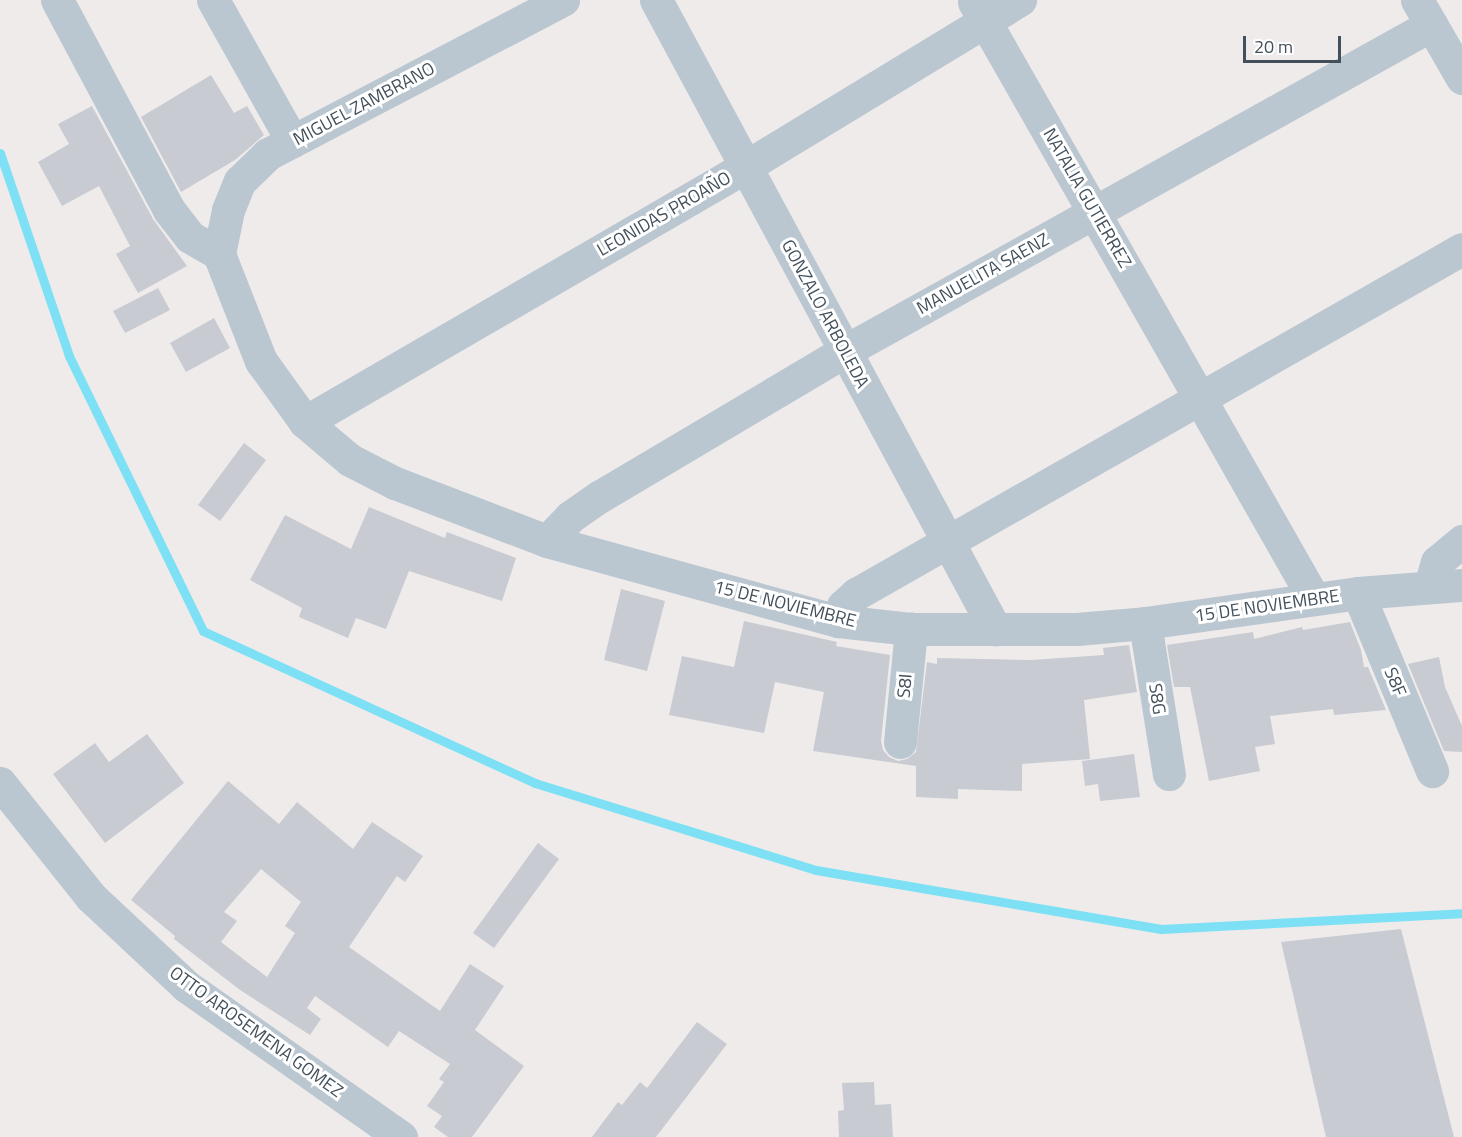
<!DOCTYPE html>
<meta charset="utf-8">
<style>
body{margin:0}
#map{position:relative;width:1462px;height:1137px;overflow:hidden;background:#efebeb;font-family:"Titillium Web",sans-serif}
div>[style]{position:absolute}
.stream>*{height:9px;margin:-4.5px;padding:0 4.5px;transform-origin:4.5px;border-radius:4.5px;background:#7de0f4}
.building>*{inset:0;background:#c8cbd1}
.minor>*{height:33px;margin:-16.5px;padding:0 16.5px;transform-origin:16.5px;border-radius:16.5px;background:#bbc7d0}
.tertiary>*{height:33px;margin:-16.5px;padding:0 16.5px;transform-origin:16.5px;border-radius:16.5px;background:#bbc7d0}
span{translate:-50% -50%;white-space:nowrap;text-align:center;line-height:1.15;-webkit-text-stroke:6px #fff;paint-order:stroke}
.street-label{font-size:18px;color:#43505b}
.scale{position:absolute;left:1243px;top:36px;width:98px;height:27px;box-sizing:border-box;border:3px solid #43505b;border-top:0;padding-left:8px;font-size:18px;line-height:21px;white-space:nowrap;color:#43505b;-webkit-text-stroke:4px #fff;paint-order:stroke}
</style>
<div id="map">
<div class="stream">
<i style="left:0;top:153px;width:214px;rotate:71.2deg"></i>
<i style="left:69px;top:356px;width:306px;rotate:64deg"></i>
<i style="left:203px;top:631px;width:365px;rotate:24.6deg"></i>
<i style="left:535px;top:783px;width:294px;rotate:17.2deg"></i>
<i style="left:816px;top:870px;width:350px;rotate:9.7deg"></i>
<i style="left:1161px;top:929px;width:301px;rotate:-3deg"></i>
</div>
<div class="building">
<i style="clip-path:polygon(211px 75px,234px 113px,247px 106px,264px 135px,235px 160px,181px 192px,141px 117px)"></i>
<i style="clip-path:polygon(92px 106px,153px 219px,187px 266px,138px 293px,116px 254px,130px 246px,99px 186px,62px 206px,38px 162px,69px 144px,58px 124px)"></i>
<i style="clip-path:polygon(158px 288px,170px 310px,125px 333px,113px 311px)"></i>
<i style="clip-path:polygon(214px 318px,230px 348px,186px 372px,170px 343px)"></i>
<i style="clip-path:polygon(244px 443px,266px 460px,220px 521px,198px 505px)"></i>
<i style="clip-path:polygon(369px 507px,445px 538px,447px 532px,516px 558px,502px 601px,409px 571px,386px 629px,356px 618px,348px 638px,299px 617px,302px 608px,250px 580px,285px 515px,351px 549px)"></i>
<i style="clip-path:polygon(621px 589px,665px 601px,647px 671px,604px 660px)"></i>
<i style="clip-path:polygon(744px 621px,837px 642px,836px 646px,890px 655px,881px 741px,883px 750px,889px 757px,898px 761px,907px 759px,916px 752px,927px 662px,937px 664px,937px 658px,1031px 660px,1104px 655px,1103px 648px,1129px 645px,1137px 692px,1084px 700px,1090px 759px,1022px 764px,1022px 791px,958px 789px,958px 799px,916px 797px,916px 766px,813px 751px,824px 692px,775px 682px,764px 733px,669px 715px,682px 656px,734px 667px)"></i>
<i style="clip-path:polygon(1350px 622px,1361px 650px,1364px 667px,1368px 667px,1386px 710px,1334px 715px,1333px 709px,1270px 716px,1275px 744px,1255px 747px,1260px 771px,1209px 781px,1190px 687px,1174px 687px,1167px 645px,1253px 632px,1254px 639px,1302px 627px,1303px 630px)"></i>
<i style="clip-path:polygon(1439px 657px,1445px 687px,1462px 726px,1462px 752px,1444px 751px,1408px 664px)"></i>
<i style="clip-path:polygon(147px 734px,184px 783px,105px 843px,53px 774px,95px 743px,109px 762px)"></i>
<i style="clip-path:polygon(1134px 754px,1140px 797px,1100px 801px,1098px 784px,1085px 786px,1082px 761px)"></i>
<i style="clip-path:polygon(evenodd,228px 781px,279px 824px,297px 802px,353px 849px,372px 822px,423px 856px,405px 882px,397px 876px,349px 947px,440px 1011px,470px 964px,504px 986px,475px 1030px,524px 1066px,472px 1137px,448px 1137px,434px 1127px,442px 1116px,427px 1106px,444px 1082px,439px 1079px,450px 1064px,399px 1031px,388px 1047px,315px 996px,307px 1008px,321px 1019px,310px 1035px,240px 990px,174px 939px,175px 936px,131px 900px,228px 781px,261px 869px,301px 902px,285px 926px,295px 933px,267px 977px,221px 942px,237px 921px,224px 912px,261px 869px)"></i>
<i style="clip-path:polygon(538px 843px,559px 859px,494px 948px,473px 933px)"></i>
<i style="clip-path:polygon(1401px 929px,1454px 1137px,1326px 1137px,1281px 942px)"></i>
<i style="clip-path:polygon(697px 1022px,727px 1044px,656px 1137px,592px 1137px,618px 1102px,622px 1105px,640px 1082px,647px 1088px)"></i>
<i style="clip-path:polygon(874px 1082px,875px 1105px,891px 1104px,893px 1137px,839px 1137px,838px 1111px,844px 1110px,842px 1083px)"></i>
</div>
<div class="minor">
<i style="left:57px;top:0;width:238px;rotate:61.9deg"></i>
<i style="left:169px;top:210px;width:34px;rotate:52deg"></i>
<i style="left:190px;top:237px;width:34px;rotate:30deg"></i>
<i style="left:213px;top:0;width:162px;rotate:60.7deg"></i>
<i style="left:656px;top:0;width:715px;rotate:61.68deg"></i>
<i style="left:1417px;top:0;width:90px;rotate:60deg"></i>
<i style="left:974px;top:2px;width:687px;rotate:60.34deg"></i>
<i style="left:219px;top:254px;width:115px;rotate:68.6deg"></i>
<i style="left:261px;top:361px;width:75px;rotate:54.2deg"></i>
<i style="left:305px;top:422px;width:59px;rotate:40.2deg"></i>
<i style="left:350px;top:460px;width:51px;rotate:27.1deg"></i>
<i style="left:395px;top:483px;width:163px;rotate:20.9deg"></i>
<i style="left:547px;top:541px;width:302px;rotate:15.4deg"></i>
<i style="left:838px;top:621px;width:73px;rotate:6.3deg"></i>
<i style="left:911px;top:629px;width:166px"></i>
<i style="left:1077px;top:629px;width:68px;rotate:-5deg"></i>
<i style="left:1145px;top:623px;width:215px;rotate:-8deg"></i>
<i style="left:1358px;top:593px;width:104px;rotate:-4.4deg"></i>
<i style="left:219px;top:254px;width:45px;rotate:-78.4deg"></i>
<i style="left:228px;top:210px;width:31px;rotate:-68deg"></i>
<i style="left:240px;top:181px;width:39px;rotate:-44deg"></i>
<i style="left:268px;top:154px;width:333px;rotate:-27.6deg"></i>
<i style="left:305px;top:422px;width:509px;rotate:-30.09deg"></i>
<i style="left:745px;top:167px;width:322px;rotate:-31.3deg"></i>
<i style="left:547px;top:541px;width:33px;rotate:-46deg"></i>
<i style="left:570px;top:517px;width:35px;rotate:-35deg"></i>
<i style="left:599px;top:497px;width:286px;rotate:-30.7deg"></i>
<i style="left:845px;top:351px;width:671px;rotate:-29.09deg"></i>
<i style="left:1430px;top:586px;width:25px;rotate:-74deg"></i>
<i style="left:1437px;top:562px;width:33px;rotate:-40deg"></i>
<i style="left:1358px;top:593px;width:193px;rotate:67.4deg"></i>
<i style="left:838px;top:621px;width:16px;rotate:-72deg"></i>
<i style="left:843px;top:606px;width:18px;rotate:-43deg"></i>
<i style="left:856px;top:594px;width:697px;rotate:-29.65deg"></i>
<i style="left:1145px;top:623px;width:153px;rotate:81deg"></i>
<i style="left:900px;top:742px;width:114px;rotate:-84.4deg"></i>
</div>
<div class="tertiary">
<i style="left:0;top:783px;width:146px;rotate:51.4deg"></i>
<i style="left:91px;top:897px;width:130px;rotate:43.1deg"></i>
<i style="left:186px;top:986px;width:263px;rotate:35.1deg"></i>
</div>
<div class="street-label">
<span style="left:364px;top:104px;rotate:-28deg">MIGUEL ZAMBRANO</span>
<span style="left:1087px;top:198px;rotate:60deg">NATALIA GUTIERREZ</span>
<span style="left:664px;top:214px;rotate:-30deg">LEONIDAS PROAÑO</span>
<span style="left:983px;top:274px;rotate:-29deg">MANUELITA SAENZ</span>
<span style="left:825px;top:314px;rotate:62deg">GONZALO ARBOLEDA</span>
<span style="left:785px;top:604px;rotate:14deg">15 DE NOVIEMBRE</span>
<span style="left:1267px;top:606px;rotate:-8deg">15 DE NOVIEMBRE</span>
<span style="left:1395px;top:682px;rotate:67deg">S8F</span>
<span style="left:905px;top:686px;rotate:-85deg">S8I</span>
<span style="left:1157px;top:699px;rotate:81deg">S8G</span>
<span style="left:256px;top:1032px;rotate:36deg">OTTO AROSEMENA GOMEZ</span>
</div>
<div class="scale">20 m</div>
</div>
